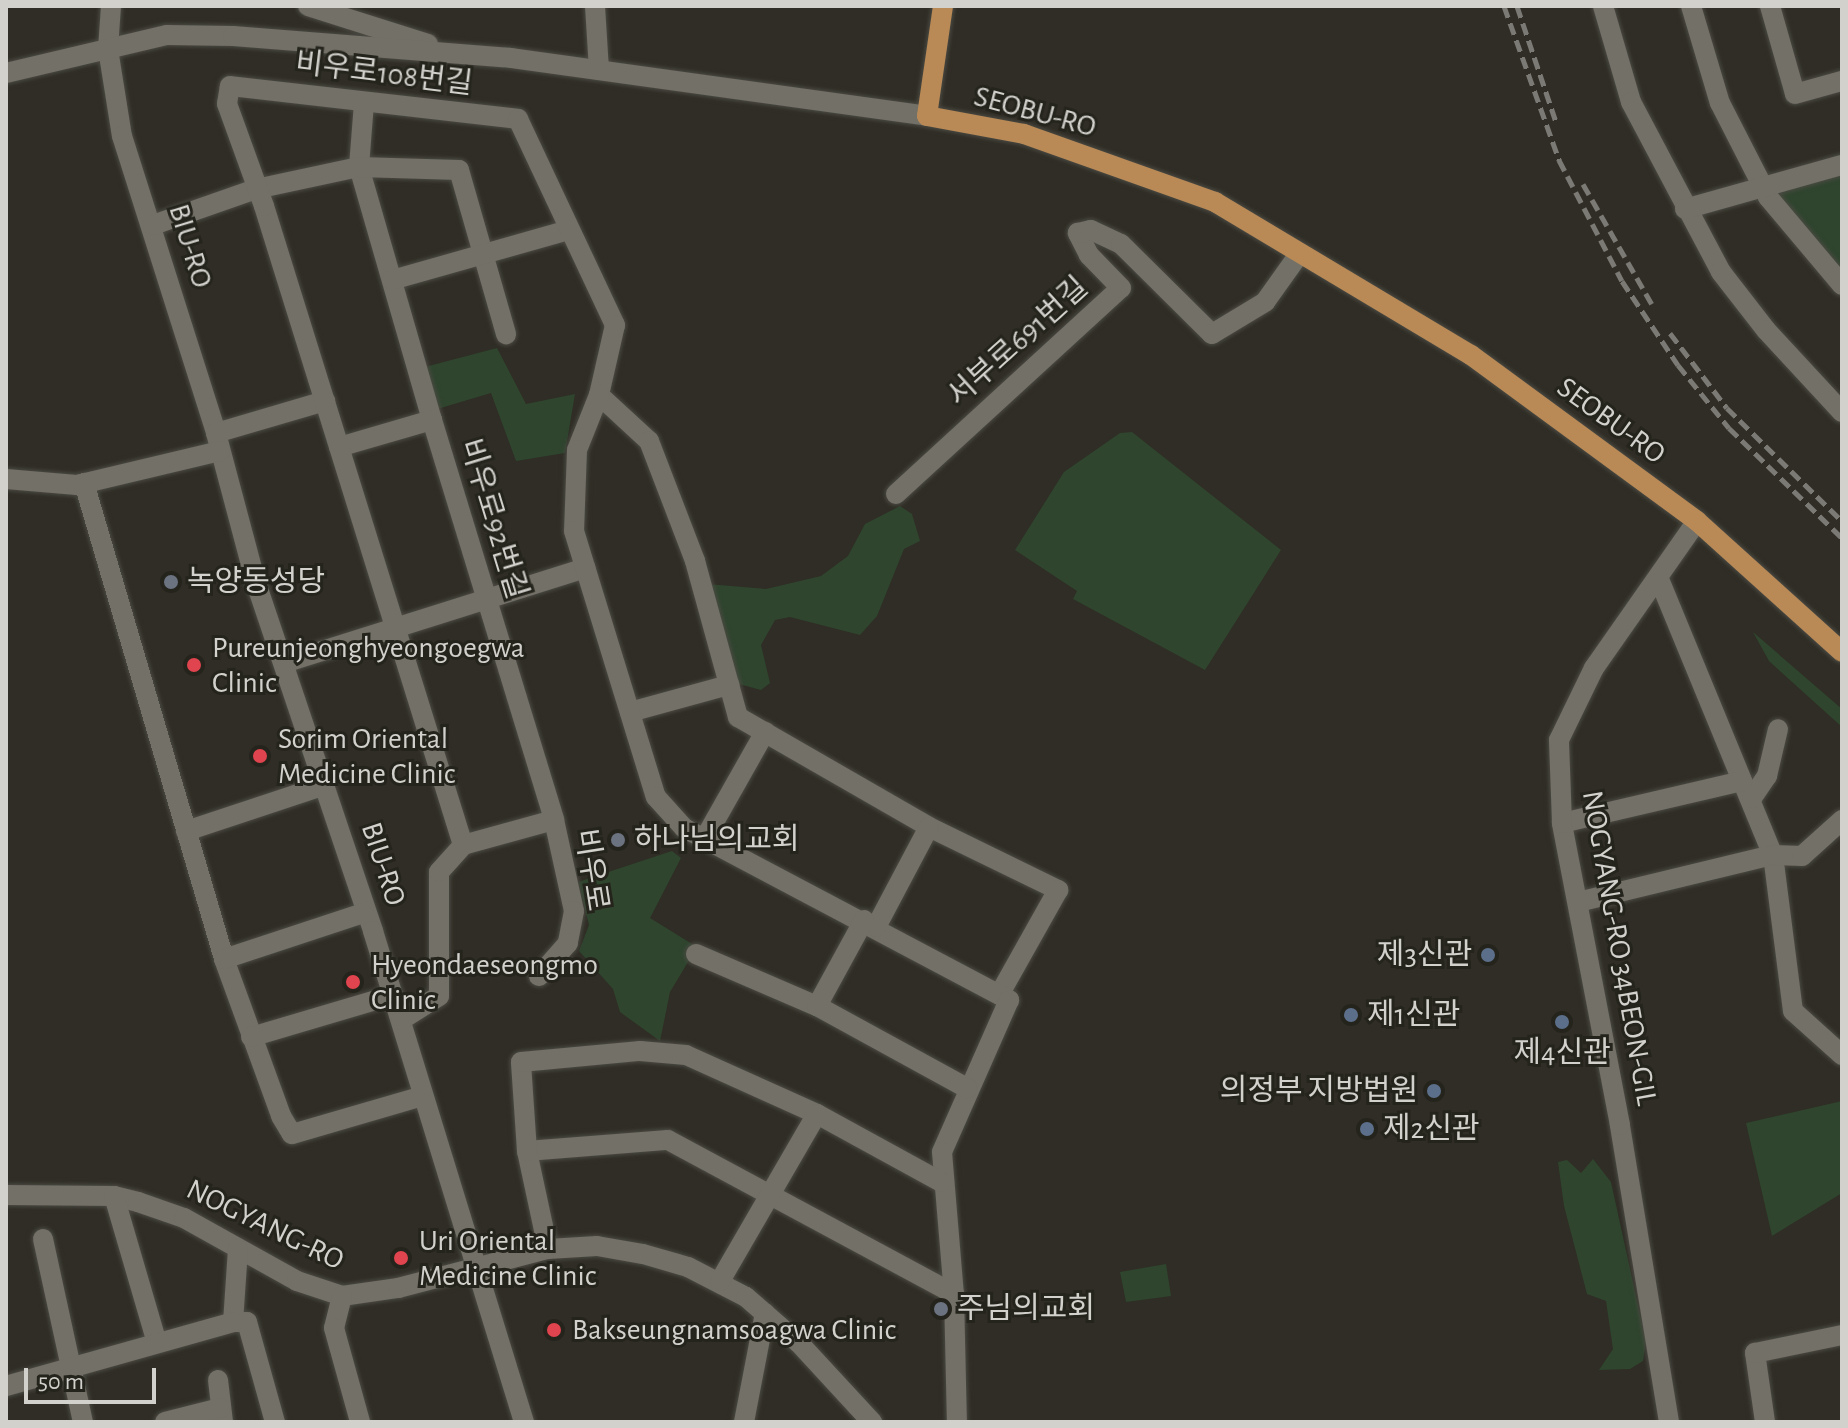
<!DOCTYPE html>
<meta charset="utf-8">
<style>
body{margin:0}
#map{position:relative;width:1848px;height:1428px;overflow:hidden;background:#2f2d25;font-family:"Alegreya Sans","Noto Sans KR",sans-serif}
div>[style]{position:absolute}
.green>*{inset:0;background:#2f452e}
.roads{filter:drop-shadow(0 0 2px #4b4a43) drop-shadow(0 0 2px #4b4a43)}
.minor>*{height:20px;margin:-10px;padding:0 10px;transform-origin:10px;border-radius:10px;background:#727067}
.major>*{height:20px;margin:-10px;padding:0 10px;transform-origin:10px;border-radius:10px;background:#b98a56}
.rail>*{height:5px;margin-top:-2.5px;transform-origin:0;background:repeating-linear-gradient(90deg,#7c7a74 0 12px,transparent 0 18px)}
.dots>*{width:22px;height:22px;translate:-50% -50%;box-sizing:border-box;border:4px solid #25241c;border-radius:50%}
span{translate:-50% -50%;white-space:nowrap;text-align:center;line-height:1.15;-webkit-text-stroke:6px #25241c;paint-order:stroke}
.street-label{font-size:30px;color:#d2d1cc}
.poi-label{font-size:30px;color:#d2d1cc}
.left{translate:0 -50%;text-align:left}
.right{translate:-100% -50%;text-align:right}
.frame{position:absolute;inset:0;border:8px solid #d2d1cc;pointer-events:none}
.scale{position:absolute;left:24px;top:1368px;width:132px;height:36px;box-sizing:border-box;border:4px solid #d2d1cc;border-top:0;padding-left:10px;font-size:24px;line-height:28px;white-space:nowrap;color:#d2d1cc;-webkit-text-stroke:6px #25241c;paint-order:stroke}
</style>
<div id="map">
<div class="green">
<i style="clip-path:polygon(1842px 169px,1842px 273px,1772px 187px)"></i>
<i style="clip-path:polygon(497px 348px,526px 404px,575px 394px,565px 453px,516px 461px,491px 393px,434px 410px,421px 368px)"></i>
<i style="clip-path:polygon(1132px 432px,1281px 550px,1205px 670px,1073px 599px,1077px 591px,1015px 550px,1064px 472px,1120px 433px)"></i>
<i style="clip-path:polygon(900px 506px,912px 514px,920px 541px,904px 549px,877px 616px,860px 635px,790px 617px,775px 620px,761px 645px,770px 683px,761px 690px,739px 684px,707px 584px,766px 589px,821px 576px,848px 556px,865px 524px)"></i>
<i style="clip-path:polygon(1753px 632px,1842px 709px,1842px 727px,1769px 661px)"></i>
<i style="clip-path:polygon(672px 851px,681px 858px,650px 918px,697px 947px,670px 992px,660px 1041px,620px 1012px,613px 989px,579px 951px,589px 925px,578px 882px)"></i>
<i style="clip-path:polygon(1842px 1101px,1842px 1193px,1772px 1236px,1746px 1123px)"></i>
<i style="clip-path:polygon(1593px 1159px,1611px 1182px,1646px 1342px,1643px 1361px,1630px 1369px,1599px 1370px,1613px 1349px,1606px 1301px,1587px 1294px,1564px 1206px,1558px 1162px,1567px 1160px,1581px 1173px)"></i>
<i style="clip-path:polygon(1166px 1264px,1171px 1296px,1126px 1302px,1120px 1272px)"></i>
</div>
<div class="roads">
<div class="minor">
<i style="left:111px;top:6px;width:43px;rotate:94deg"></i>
<i style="left:108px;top:49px;width:88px;rotate:80.9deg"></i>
<i style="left:122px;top:136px;width:312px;rotate:72.4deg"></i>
<i style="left:216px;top:433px;width:152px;rotate:75.1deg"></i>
<i style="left:255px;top:580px;width:370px;rotate:71.4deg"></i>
<i style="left:373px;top:931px;width:514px;rotate:72.91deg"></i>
<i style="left:308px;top:6px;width:126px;rotate:17.6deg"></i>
<i style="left:595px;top:6px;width:64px;rotate:86.4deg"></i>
<i style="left:1603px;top:6px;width:100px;rotate:73.7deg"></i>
<i style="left:1631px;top:102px;width:192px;rotate:62.1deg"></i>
<i style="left:1721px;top:272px;width:73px;rotate:52.2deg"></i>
<i style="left:1766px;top:330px;width:112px;rotate:47.2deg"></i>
<i style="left:1691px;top:6px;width:101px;rotate:73.4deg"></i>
<i style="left:1720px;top:103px;width:106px;rotate:62.9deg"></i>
<i style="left:1768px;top:197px;width:115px;rotate:49.9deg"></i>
<i style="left:1770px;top:6px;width:91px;rotate:74.1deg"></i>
<i style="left:1795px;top:94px;width:49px;rotate:-15.5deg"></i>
<i style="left:6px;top:73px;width:165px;rotate:-13.3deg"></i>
<i style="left:167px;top:35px;width:66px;rotate:0.9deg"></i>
<i style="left:233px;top:36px;width:279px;rotate:4.5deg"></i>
<i style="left:511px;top:58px;width:420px;rotate:7.9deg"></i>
<i style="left:364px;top:103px;width:64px;rotate:94.5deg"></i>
<i style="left:359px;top:167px;width:263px;rotate:73.9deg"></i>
<i style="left:1685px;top:209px;width:163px;rotate:-15.7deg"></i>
<i style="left:153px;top:225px;width:109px;rotate:-19.3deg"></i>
<i style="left:256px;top:189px;width:105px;rotate:-12.1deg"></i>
<i style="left:359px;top:167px;width:100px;rotate:1.7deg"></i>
<i style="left:459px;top:170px;width:171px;rotate:74deg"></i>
<i style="left:392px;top:280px;width:184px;rotate:-15.8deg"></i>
<i style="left:599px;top:395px;width:68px;rotate:42.6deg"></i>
<i style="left:649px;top:441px;width:129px;rotate:69deg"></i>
<i style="left:695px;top:561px;width:162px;rotate:74.6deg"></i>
<i style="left:738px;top:717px;width:220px;rotate:29.9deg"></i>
<i style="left:929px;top:827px;width:144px;rotate:26deg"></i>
<i style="left:1058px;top:890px;width:120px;rotate:119.3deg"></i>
<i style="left:216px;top:433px;width:114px;rotate:-16.4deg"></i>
<i style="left:339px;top:447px;width:97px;rotate:-16.2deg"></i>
<i style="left:432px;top:420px;width:418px;rotate:73deg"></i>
<i style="left:554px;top:820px;width:93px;rotate:77.6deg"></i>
<i style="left:574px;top:911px;width:33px;rotate:101deg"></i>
<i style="left:568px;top:943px;width:44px;rotate:131.3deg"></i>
<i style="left:6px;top:479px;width:71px;rotate:4.8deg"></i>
<i style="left:77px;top:485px;width:147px;rotate:-13.4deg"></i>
<i style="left:84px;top:483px;width:496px;rotate:73.6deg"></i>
<i style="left:224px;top:959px;width:167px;rotate:70deg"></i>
<i style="left:281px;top:1116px;width:21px;rotate:59deg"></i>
<i style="left:292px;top:1134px;width:136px;rotate:-16.2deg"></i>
<i style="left:896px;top:494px;width:305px;rotate:-42.5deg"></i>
<i style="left:1121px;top:288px;width:46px;rotate:-134.1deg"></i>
<i style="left:1089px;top:255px;width:25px;rotate:-117deg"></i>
<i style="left:1078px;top:233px;width:13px;rotate:-13deg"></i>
<i style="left:1091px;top:230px;width:33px;rotate:25deg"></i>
<i style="left:1121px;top:244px;width:128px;rotate:44.7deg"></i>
<i style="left:1212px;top:334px;width:62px;rotate:-31.1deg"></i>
<i style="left:1265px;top:302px;width:60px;rotate:-54.5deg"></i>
<i style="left:1659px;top:579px;width:299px;rotate:67.6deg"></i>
<i style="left:1773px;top:855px;width:157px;rotate:82.7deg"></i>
<i style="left:1793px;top:1011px;width:66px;rotate:41.9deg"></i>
<i style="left:284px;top:663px;width:316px;rotate:-17.5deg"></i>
<i style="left:630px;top:712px;width:103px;rotate:-15.3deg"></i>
<i style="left:1752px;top:798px;width:27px;rotate:-56deg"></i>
<i style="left:1767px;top:776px;width:48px;rotate:-76.8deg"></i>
<i style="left:1562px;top:823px;width:185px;rotate:-13.1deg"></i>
<i style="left:186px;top:831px;width:146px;rotate:-18.3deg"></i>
<i style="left:705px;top:838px;width:122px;rotate:-60.5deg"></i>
<i style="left:463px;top:845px;width:669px;rotate:-107.3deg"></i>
<i style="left:264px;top:206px;width:109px;rotate:-109.9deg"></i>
<i style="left:227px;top:104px;width:18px;rotate:-81deg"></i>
<i style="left:230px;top:86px;width:290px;rotate:6.5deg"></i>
<i style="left:518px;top:119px;width:228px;rotate:64.8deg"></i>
<i style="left:615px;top:325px;width:72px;rotate:102.9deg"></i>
<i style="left:599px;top:395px;width:59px;rotate:111.8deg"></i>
<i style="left:577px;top:450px;width:81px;rotate:92.1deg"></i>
<i style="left:574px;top:531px;width:278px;rotate:72.9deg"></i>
<i style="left:656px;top:797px;width:42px;rotate:47.9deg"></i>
<i style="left:684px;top:828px;width:368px;rotate:27.9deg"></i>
<i style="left:1009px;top:1000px;width:166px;rotate:113.8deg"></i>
<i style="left:942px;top:1152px;width:143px;rotate:85.2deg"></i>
<i style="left:954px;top:1294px;width:128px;rotate:88.7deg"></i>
<i style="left:1578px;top:902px;width:201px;rotate:-13.6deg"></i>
<i style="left:1773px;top:855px;width:29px;rotate:2deg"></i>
<i style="left:1802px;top:856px;width:54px;rotate:-42deg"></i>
<i style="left:876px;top:927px;width:113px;rotate:-62.1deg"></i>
<i style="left:696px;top:954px;width:132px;rotate:23.3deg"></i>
<i style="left:817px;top:1006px;width:171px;rotate:28.7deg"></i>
<i style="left:224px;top:959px;width:150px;rotate:-18.3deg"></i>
<i style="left:817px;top:1006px;width:98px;rotate:-61.3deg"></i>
<i style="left:401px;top:1020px;width:45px;rotate:-32.3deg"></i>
<i style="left:439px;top:996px;width:124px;rotate:-90deg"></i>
<i style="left:439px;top:872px;width:36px;rotate:-48deg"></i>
<i style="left:463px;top:845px;width:94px;rotate:-15.4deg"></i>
<i style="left:251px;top:1037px;width:148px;rotate:-16.5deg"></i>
<i style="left:527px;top:1151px;width:141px;rotate:-4.5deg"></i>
<i style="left:668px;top:1140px;width:325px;rotate:28.3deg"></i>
<i style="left:6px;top:1195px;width:108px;rotate:0.5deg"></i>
<i style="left:114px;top:1196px;width:25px;rotate:14deg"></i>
<i style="left:138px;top:1202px;width:49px;rotate:19.2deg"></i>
<i style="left:184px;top:1218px;width:129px;rotate:29.1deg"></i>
<i style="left:297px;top:1281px;width:47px;rotate:18.4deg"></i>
<i style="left:342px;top:1296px;width:57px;rotate:-8.1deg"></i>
<i style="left:398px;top:1288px;width:155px;rotate:-14.6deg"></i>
<i style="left:548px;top:1249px;width:49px;rotate:-3.5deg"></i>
<i style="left:597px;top:1246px;width:47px;rotate:9.9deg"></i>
<i style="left:643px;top:1254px;width:47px;rotate:16.1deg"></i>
<i style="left:688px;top:1267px;width:65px;rotate:27.3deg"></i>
<i style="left:746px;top:1297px;width:70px;rotate:41deg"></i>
<i style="left:799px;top:1343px;width:108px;rotate:47.3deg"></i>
<i style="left:114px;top:1196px;width:150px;rotate:73.7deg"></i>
<i style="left:43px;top:1239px;width:187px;rotate:77.7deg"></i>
<i style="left:238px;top:1249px;width:73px;rotate:93.9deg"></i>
<i style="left:233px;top:1322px;width:14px"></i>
<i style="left:247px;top:1322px;width:104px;rotate:74.4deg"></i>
<i style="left:548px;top:1249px;width:100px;rotate:-102.1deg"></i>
<i style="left:527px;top:1151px;width:89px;rotate:-93.9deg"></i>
<i style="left:521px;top:1062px;width:120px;rotate:-5.3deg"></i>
<i style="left:640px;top:1051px;width:46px;rotate:5deg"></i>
<i style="left:686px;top:1055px;width:144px;rotate:24.2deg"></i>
<i style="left:817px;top:1114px;width:141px;rotate:28.7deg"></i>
<i style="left:720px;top:1281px;width:193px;rotate:-59.9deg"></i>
<i style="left:342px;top:1296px;width:33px;rotate:104deg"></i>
<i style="left:334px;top:1328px;width:98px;rotate:74.5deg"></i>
<i style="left:218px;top:1380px;width:42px;rotate:83.2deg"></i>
<i style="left:6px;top:1386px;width:236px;rotate:-15.7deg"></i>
<i style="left:165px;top:1422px;width:57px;rotate:-14.3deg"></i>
<i style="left:744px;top:1422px;width:111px;rotate:-79.1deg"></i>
<i style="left:1669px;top:1422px;width:301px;rotate:-99.4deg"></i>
<i style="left:1620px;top:1125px;width:308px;rotate:-100.9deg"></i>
<i style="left:1562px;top:823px;width:83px;rotate:-92.1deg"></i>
<i style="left:1559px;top:740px;width:80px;rotate:-64.1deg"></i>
<i style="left:1594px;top:668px;width:179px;rotate:-55deg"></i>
<i style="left:1765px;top:1422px;width:70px;rotate:-98.2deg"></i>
<i style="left:1755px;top:1353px;width:89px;rotate:-11.7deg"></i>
</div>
<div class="major">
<i style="left:943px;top:6px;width:111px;rotate:98.3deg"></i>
<i style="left:927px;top:116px;width:99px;rotate:10.5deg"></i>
<i style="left:1024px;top:134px;width:203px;rotate:19.6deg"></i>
<i style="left:1215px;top:202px;width:298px;rotate:30.9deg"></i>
<i style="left:1471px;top:355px;width:280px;rotate:36.3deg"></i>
<i style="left:1697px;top:521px;width:195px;rotate:42.1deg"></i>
</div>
</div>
<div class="rail">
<i style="left:1504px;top:6px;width:164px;rotate:70.3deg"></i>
<i style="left:1559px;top:160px;width:136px;rotate:62.5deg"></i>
<i style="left:1622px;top:281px;width:101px;rotate:56.3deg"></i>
<i style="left:1678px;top:365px;width:81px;rotate:51deg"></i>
<i style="left:1729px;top:428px;width:158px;rotate:44.2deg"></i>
<i style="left:1517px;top:6px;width:122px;rotate:71.4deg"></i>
<i style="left:1583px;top:184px;width:141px;rotate:60.2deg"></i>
<i style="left:1670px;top:333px;width:94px;rotate:52.8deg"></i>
<i style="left:1727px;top:408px;width:161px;rotate:44.5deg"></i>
</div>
<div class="dots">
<i style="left:171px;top:582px;background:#6b7280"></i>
<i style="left:194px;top:665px;background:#e0444e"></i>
<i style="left:260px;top:756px;background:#e0444e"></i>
<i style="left:618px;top:840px;background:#6b7280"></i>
<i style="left:1488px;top:955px;background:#5c6f8a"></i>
<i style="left:353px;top:982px;background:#e0444e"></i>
<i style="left:1351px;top:1015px;background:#5c6f8a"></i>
<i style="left:1562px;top:1022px;background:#5c6f8a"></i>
<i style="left:1434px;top:1091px;background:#5c6f8a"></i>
<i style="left:1367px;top:1129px;background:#5c6f8a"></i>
<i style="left:401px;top:1258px;background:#e0444e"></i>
<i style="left:941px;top:1309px;background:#6b7280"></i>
<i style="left:554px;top:1330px;background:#e0444e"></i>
</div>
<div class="street-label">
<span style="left:384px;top:74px;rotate:7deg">비우로108번길</span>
<span style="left:1035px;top:112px;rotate:15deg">SEOBU-RO</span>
<span style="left:190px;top:246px;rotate:73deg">BIU-RO</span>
<span style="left:1018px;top:342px;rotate:-42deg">서부로691번길</span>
<span style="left:1611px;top:421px;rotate:36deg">SEOBU-RO</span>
<span style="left:493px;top:519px;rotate:73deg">비우로92번길</span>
<span style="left:383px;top:864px;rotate:72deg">BIU-RO</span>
<span style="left:591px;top:870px;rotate:81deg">비우로</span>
<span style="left:1619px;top:948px;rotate:80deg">NOGYANG-RO 34BEON-GIL</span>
<span style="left:265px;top:1225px;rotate:26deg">NOGYANG-RO</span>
</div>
<div class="poi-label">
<span class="left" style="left:187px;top:582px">녹양동성당</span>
<span class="left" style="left:212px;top:665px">Pureunjeonghyeongoegwa<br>Clinic</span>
<span class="left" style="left:278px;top:756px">Sorim Oriental<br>Medicine Clinic</span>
<span class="left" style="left:634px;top:840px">하나님의교회</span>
<span class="right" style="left:1472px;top:955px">제3신관</span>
<span class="left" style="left:371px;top:982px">Hyeondaeseongmo<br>Clinic</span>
<span class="left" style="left:1367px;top:1015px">제1신관</span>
<span style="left:1562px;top:1053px">제4신관</span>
<span class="right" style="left:1418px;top:1091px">의정부 지방법원</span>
<span class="left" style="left:1383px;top:1129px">제2신관</span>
<span class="left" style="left:419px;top:1258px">Uri Oriental<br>Medicine Clinic</span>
<span class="left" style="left:957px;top:1309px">주님의교회</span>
<span class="left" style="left:572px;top:1330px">Bakseungnamsoagwa Clinic</span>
</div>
<div class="frame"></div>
<div class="scale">50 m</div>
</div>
